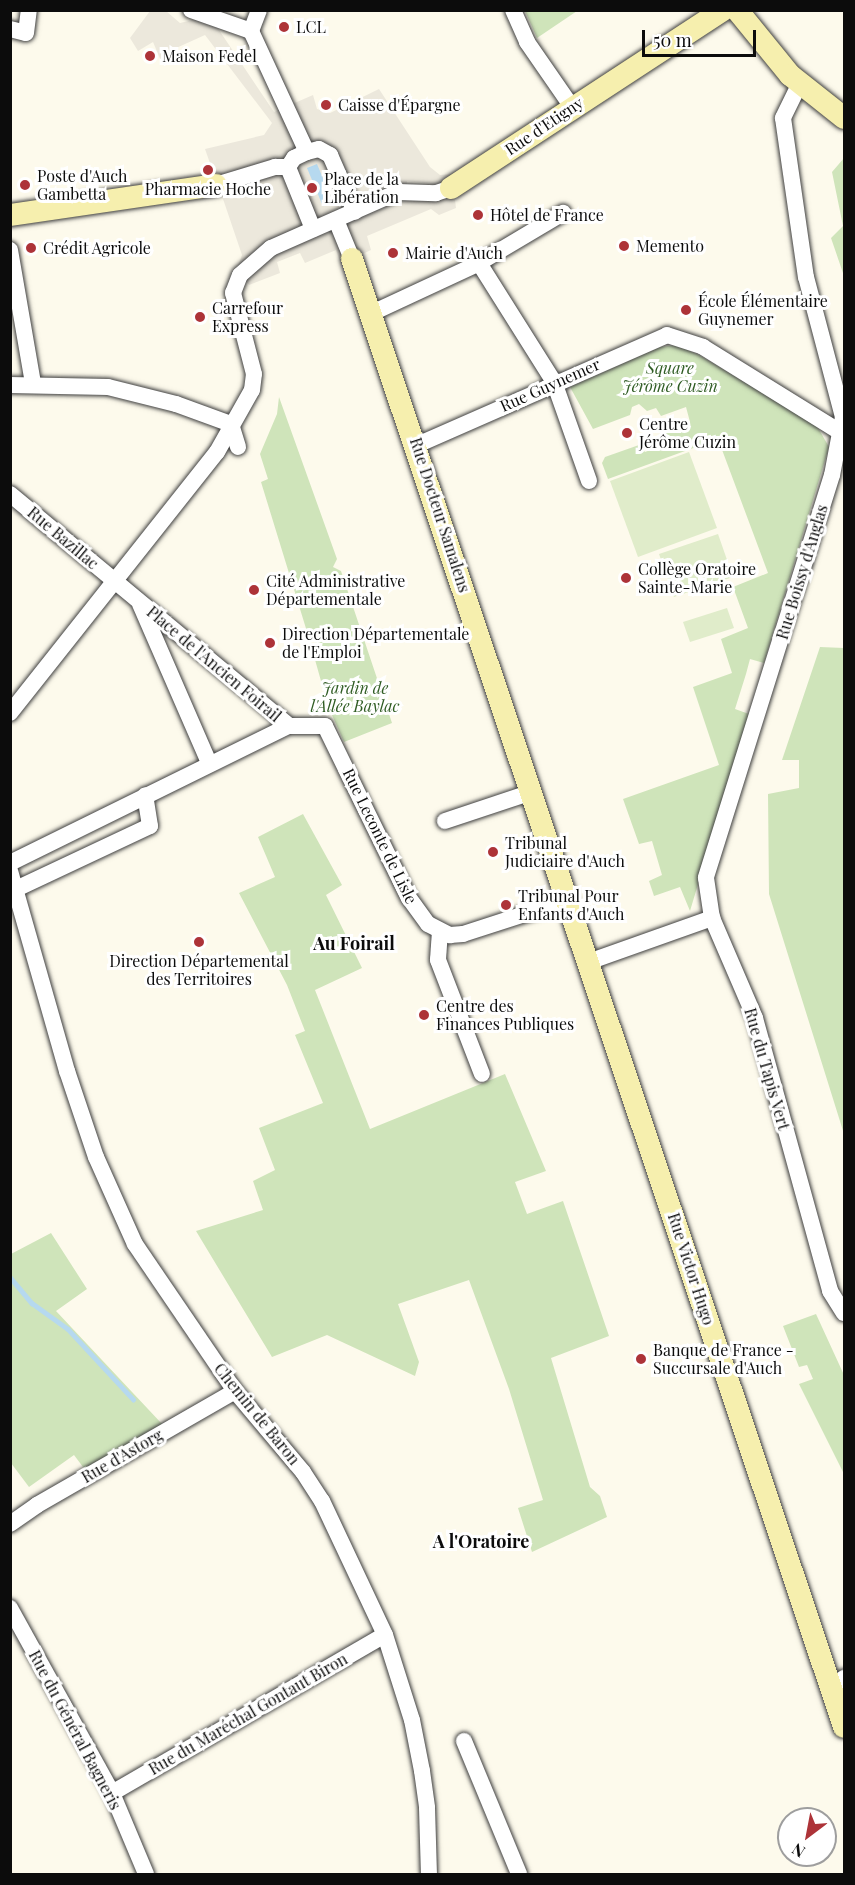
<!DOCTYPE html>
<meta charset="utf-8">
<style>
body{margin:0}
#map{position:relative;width:855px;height:1885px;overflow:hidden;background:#fdfaec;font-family:"Playfair Display",serif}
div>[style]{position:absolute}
.green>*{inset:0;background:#cfe4ba}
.pitch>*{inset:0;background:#e0ecca}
.plaza>*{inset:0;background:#ece8dc}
.water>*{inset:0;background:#b6d9ef}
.stream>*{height:4.5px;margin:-2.25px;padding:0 2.25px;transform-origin:2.25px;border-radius:2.25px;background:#b6d9ef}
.roads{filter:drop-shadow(0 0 2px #3f3f3f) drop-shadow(0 0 2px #3f3f3f)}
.street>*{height:16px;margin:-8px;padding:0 8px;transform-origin:8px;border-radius:8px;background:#fff}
.secondary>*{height:22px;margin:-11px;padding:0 11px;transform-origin:11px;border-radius:11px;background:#f6efae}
.dots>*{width:16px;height:16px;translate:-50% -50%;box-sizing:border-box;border:3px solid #fff;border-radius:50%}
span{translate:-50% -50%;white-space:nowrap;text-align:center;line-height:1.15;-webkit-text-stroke:6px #fff;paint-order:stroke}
.poi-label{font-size:16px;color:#0c0c0c}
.left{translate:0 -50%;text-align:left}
.street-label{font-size:16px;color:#0c0c0c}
.park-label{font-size:16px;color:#2f5c23;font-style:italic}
.neighbourhood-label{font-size:18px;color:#0c0c0c;font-weight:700}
.frame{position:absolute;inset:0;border:12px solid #0c0c0c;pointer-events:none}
.north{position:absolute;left:777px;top:1807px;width:60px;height:60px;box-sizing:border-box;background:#fff;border:2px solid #9e9e9e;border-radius:50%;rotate:212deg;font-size:16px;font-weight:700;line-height:24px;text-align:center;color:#0c0c0c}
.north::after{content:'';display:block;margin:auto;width:21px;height:27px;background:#ad3338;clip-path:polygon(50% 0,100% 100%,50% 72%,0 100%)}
.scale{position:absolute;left:642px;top:30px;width:114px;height:27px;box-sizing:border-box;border:3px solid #0c0c0c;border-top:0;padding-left:8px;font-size:18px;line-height:21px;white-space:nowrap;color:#0c0c0c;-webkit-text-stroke:4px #fff;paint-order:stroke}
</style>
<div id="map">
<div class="green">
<i style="clip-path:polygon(525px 11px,577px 11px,537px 38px)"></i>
<i style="clip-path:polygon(844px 158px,844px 276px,831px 238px,843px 226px,832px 172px)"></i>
<i style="clip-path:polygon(676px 345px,699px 355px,817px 426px,829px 447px,764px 663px,750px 659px,746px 674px,735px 709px,749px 714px,690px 911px,680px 887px,654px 896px,649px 881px,662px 875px,652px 841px,639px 844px,623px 799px,719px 765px,693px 687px,732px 673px,721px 639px,748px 628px,733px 587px,768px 573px,718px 439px,608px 479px,602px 463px,605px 457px,639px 445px,645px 452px,653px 449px,657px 440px,665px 436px,665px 428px,690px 422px,686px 407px,661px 416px,656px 408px,647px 411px,639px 404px,632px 407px,630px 415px,593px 429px,570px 387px,660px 347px)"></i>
<i style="clip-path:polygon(279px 397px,337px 559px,333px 567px,341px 571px,392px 723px,344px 742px,328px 706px,312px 649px,317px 647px,313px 634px,308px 635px,261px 482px,268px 479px,260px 454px,277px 414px)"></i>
<i style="clip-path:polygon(820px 647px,844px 648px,844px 1134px,769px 894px,768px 794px,799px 788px,799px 760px,782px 760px)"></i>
<i style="clip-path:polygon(303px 814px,342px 885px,326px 895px,362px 968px,315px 990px,370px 1129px,505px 1074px,546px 1171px,515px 1182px,527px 1214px,563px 1201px,609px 1336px,551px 1358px,590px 1487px,600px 1496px,607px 1517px,532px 1552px,518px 1508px,543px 1500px,509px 1389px,469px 1280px,398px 1304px,419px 1362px,415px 1376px,327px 1335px,272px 1357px,196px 1231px,263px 1210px,253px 1181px,275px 1170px,259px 1128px,323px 1103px,295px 1035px,305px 1031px,287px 985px,239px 893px,275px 877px,258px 837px)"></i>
<i style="clip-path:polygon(51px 1233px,87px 1289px,56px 1311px,163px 1425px,86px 1471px,74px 1455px,29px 1487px,11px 1463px,11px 1254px)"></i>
<i style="clip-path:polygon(816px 1314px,844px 1375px,844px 1474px,799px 1384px,813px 1379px,807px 1365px,799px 1367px,783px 1326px)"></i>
</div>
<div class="pitch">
<i style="clip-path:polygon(689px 452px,717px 528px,638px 557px,610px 481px)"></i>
<i style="clip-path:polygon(718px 534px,733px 577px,674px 597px,659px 554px)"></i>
<i style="clip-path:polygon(727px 608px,734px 628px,690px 642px,683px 622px)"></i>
</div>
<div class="plaza">
<i style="clip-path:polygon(150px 11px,166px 11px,180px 23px,197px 19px,217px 27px,274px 112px,313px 95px,317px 109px,330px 113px,379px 89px,430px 167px,440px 175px,454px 174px,441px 185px,407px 181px,406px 197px,454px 192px,456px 208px,439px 215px,431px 209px,367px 236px,371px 250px,341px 264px,336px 250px,305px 263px,300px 253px,277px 262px,280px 273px,249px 285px,237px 269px,242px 255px,222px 196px,209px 173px,212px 169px,205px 149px,264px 135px,272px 123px,205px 35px,174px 49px,161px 61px,153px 42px,138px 51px,130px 38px)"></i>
</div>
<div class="water">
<i style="clip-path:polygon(317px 164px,332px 200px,322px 204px,307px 168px)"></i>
</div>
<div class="stream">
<i style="left:10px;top:1277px;width:34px;rotate:50deg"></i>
<i style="left:32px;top:1303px;width:44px;rotate:35.8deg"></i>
<i style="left:68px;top:1329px;width:96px;rotate:47.1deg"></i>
</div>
<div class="roads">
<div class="street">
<i style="left:191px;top:10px;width:64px;rotate:19.3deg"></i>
<i style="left:513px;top:10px;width:35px;rotate:66deg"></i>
<i style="left:527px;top:42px;width:79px;rotate:55.3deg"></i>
<i style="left:10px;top:29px;width:16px;rotate:14deg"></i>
<i style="left:26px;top:33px;width:23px;rotate:-83deg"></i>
<i style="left:251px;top:31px;width:133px;rotate:65.2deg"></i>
<i style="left:251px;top:31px;width:22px;rotate:-69deg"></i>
<i style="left:800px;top:83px;width:39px;rotate:116deg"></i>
<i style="left:783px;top:118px;width:161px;rotate:81.8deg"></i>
<i style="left:806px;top:277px;width:145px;rotate:75.2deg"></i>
<i style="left:843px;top:417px;width:59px;rotate:100.7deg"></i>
<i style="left:832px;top:475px;width:422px;rotate:107.4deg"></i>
<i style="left:706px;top:878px;width:40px;rotate:81.5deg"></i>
<i style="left:712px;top:918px;width:109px;rotate:66.7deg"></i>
<i style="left:755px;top:1018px;width:283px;rotate:74.6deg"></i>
<i style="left:830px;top:1291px;width:26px;rotate:58deg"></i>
<i style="left:216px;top:185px;width:62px;rotate:-17deg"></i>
<i style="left:275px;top:167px;width:13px"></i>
<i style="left:336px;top:220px;width:42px;rotate:67.7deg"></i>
<i style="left:313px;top:229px;width:67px;rotate:-112deg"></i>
<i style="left:288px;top:167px;width:11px;rotate:-56deg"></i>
<i style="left:294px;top:158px;width:14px;rotate:-25deg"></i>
<i style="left:307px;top:152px;width:12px;rotate:-14deg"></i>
<i style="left:319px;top:149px;width:13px;rotate:29deg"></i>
<i style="left:330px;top:155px;width:62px;rotate:66.3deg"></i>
<i style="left:10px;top:250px;width:135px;rotate:80.2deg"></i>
<i style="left:479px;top:263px;width:141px;rotate:57.8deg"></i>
<i style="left:554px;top:382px;width:105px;rotate:70.5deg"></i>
<i style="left:372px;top:313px;width:118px;rotate:-25deg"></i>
<i style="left:479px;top:263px;width:98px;rotate:-30.8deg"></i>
<i style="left:10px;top:385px;width:98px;rotate:1.2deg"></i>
<i style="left:108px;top:387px;width:70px;rotate:14deg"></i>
<i style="left:176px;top:404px;width:59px;rotate:20deg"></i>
<i style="left:231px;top:424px;width:24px;rotate:73deg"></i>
<i style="left:417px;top:445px;width:273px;rotate:-23.7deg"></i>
<i style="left:667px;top:335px;width:38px;rotate:18deg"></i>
<i style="left:703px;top:347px;width:161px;rotate:31.8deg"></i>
<i style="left:10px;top:494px;width:363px;rotate:39.7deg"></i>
<i style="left:140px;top:604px;width:173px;rotate:66.5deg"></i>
<i style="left:10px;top:713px;width:333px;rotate:-51.6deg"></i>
<i style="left:217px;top:452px;width:71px;rotate:-60.6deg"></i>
<i style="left:252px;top:390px;width:16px;rotate:-83deg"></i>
<i style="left:254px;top:374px;width:84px;rotate:-104.5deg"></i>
<i style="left:233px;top:293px;width:19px;rotate:-69deg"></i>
<i style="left:240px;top:275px;width:41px;rotate:-41.1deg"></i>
<i style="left:271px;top:248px;width:139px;rotate:-23.8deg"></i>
<i style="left:398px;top:192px;width:38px;rotate:2deg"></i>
<i style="left:436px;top:193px;width:16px;rotate:-18deg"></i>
<i style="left:445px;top:821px;width:92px;rotate:-18.4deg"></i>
<i style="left:10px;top:863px;width:311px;rotate:-26.2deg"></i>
<i style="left:289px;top:726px;width:36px"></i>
<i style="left:325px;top:726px;width:191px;rotate:64deg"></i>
<i style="left:409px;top:898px;width:32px;rotate:54deg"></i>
<i style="left:428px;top:924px;width:25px;rotate:27deg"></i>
<i style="left:450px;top:935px;width:13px;rotate:-4deg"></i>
<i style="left:463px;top:934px;width:110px;rotate:-17.9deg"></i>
<i style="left:10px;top:871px;width:208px;rotate:74.1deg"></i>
<i style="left:67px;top:1071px;width:91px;rotate:71.4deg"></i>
<i style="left:96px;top:1157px;width:95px;rotate:65.9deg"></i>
<i style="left:135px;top:1244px;width:178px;rotate:55.8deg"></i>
<i style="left:235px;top:1391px;width:106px;rotate:50deg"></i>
<i style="left:303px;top:1472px;width:35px;rotate:57deg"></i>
<i style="left:322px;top:1501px;width:148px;rotate:64.8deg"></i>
<i style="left:385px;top:1635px;width:89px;rotate:72.4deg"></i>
<i style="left:412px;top:1720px;width:52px;rotate:78.9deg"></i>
<i style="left:422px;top:1771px;width:37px;rotate:82deg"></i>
<i style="left:427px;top:1808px;width:66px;rotate:88.3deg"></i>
<i style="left:16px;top:889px;width:148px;rotate:-25.2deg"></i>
<i style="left:150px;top:826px;width:31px;rotate:-99deg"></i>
<i style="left:440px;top:931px;width:29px;rotate:94deg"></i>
<i style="left:438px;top:960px;width:122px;rotate:68.9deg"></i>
<i style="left:588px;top:962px;width:132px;rotate:-19.5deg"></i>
<i style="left:10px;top:1524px;width:33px;rotate:-35deg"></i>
<i style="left:37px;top:1505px;width:228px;rotate:-29.9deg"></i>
<i style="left:10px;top:1608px;width:211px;rotate:61.1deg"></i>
<i style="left:112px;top:1793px;width:88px;rotate:67.2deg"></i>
<i style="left:830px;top:1687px;width:17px;rotate:-33deg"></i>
<i style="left:464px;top:1741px;width:144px;rotate:67.5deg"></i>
<i style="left:112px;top:1793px;width:315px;rotate:-30.1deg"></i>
</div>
<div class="secondary">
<i style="left:737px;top:10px;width:84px;rotate:50.8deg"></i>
<i style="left:790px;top:75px;width:69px;rotate:38.5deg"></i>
<i style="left:451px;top:188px;width:325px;rotate:-33.2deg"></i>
<i style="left:10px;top:215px;width:208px;rotate:-8.3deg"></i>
<i style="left:352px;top:259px;width:1548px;rotate:71.47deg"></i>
</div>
</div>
<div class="dots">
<i style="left:284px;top:27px;background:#ad3338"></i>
<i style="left:150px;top:56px;background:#ad3338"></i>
<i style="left:326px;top:105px;background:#ad3338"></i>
<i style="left:208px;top:170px;background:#ad3338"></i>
<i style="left:25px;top:185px;background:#ad3338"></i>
<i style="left:312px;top:188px;background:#ad3338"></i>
<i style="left:478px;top:215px;background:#ad3338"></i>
<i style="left:624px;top:246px;background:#ad3338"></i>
<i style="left:31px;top:248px;background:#ad3338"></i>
<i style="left:393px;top:253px;background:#ad3338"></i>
<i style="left:686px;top:310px;background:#ad3338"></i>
<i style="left:200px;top:317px;background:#ad3338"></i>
<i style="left:627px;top:433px;background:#ad3338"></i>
<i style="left:626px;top:578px;background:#ad3338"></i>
<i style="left:254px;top:590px;background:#ad3338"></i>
<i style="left:270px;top:643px;background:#ad3338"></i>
<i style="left:493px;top:852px;background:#ad3338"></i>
<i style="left:506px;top:905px;background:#ad3338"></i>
<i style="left:199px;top:942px;background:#ad3338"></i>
<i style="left:424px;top:1015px;background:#ad3338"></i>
<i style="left:641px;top:1359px;background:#ad3338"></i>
</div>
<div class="poi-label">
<span class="left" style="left:296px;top:27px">LCL</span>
<span class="left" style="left:162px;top:56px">Maison Fedel</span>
<span class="left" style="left:338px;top:105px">Caisse d'Épargne</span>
<span class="left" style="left:37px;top:185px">Poste d'Auch<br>Gambetta</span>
<span class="left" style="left:324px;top:188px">Place de la<br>Libération</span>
<span style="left:208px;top:189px">Pharmacie Hoche</span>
<span class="left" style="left:490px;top:215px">Hôtel de France</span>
<span class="left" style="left:636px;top:246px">Memento</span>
<span class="left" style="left:43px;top:248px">Crédit Agricole</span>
<span class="left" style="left:405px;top:253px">Mairie d'Auch</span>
<span class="left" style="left:698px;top:310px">École Élémentaire<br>Guynemer</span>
<span class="left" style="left:212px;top:317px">Carrefour<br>Express</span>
<span class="left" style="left:639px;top:433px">Centre<br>Jérôme Cuzin</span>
<span class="left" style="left:638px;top:578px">Collège Oratoire<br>Sainte-Marie</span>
<span class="left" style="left:266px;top:590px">Cité Administrative<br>Départementale</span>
<span class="left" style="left:282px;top:643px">Direction Départementale<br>de l'Emploi</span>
<span class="left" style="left:505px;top:852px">Tribunal<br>Judiciaire d'Auch</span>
<span class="left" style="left:518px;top:905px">Tribunal Pour<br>Enfants d'Auch</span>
<span style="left:199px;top:970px">Direction Départemental<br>des Territoires</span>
<span class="left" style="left:436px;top:1015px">Centre des<br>Finances Publiques</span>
<span class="left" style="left:653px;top:1359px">Banque de France -<br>Succursale d'Auch</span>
</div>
<div class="street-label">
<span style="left:544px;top:126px;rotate:-34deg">Rue d'Etigny</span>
<span style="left:550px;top:385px;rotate:-24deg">Rue Guynemer</span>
<span style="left:440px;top:515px;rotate:72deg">Rue Docteur Samalens</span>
<span style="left:63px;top:538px;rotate:40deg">Rue Bazillac</span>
<span style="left:802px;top:572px;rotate:-73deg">Rue Boissy d'Anglas</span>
<span style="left:214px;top:664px;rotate:40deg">Place de l'Ancien Foirail</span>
<span style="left:380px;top:836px;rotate:64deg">Rue Leconte de Lisle</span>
<span style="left:767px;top:1069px;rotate:74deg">Rue du Tapis Vert</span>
<span style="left:691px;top:1269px;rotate:72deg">Rue Victor Hugo</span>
<span style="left:257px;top:1414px;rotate:51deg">Chemin de Baron</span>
<span style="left:122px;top:1456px;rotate:-30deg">Rue d'Astorg</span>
<span style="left:248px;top:1714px;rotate:-30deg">Rue du Maréchal Gontaut Biron</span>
<span style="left:75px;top:1730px;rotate:62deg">Rue du Général Bagneris</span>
</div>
<div class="park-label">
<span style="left:670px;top:377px">Square<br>Jérôme Cuzin</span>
<span style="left:355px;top:697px">Jardin de<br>l'Allée Baylac</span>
</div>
<div class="neighbourhood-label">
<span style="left:354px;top:943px">Au Foirail</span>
<span style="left:481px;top:1541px">A l'Oratoire</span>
</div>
<div class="frame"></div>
<div class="north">N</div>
<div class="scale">50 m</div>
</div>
